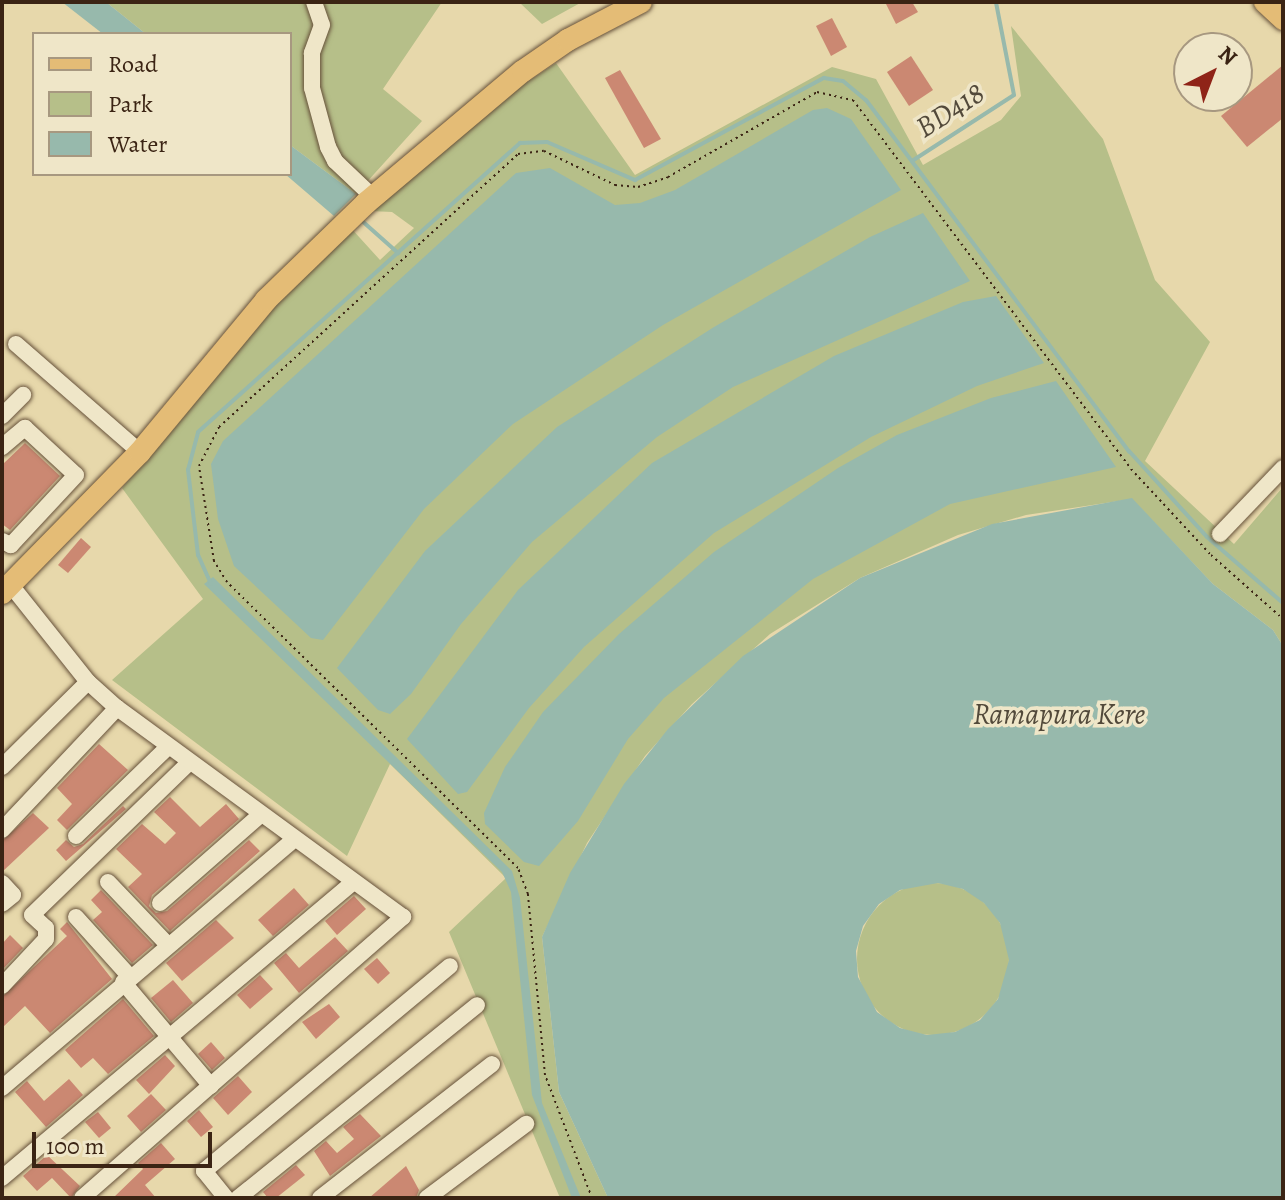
<!DOCTYPE html>
<style>
body{margin:0}
#map{position:relative;width:1285px;height:1200px;overflow:hidden;background:#e7d8ab;font-family:Alegreya,serif}
div>[style]{position:absolute}
.green>*{inset:0;background:#b6bf89}
.round{border-radius:50%}
.water>*{inset:0;background:#97b9ac}
.stream>*{height:4px;margin:-2px;padding:0 2px;transform-origin:2px;border-radius:2px;background:#97b9ac}
.building>*{inset:0;background:#cb8872}
.path>*{height:2px;margin-top:-1px;transform-origin:0;background:repeating-linear-gradient(90deg,#3b2414 0 2px,transparent 0 6px)}
.roads{filter:drop-shadow(0 0 2px #66513a) drop-shadow(0 0 2px #66513a)}
.minor>*{height:16px;margin:-8px;padding:0 8px;transform-origin:8px;border-radius:8px;background:#efe6c8}
.major>*{height:22px;margin:-11px;padding:0 11px;transform-origin:11px;border-radius:11px;background:#e4bc76}
span{translate:-50% -50%;white-space:nowrap;text-align:center;line-height:1.15;-webkit-text-stroke:7px #efe6c8;paint-order:stroke}
.water-label{font-size:30px;color:#52493a;font-style:italic}
.frame{position:absolute;inset:0;border:4px solid #3b2414;pointer-events:none}
.legend{position:absolute;left:32px;top:32px;width:260px;height:144px;box-sizing:border-box;background:#efe6c8;border:2px solid #a79880;margin:0;padding:10px 14px;list-style:none;font-size:24px;color:#3b2414}
.legend li{display:flex;align-items:center;gap:16px;height:40px}
.legend b{width:40px;border:2px solid #a79880}
.north{position:absolute;left:1173px;top:32px;width:80px;height:80px;box-sizing:border-box;background:#efe6c8;border:2px solid #a79880;border-radius:50%;rotate:42deg;font-size:22px;font-weight:700;line-height:32px;text-align:center;color:#3b2414}
.north::after{content:'';display:block;margin:auto;width:28px;height:36px;background:#8f2418;clip-path:polygon(50% 0,100% 100%,50% 72%,0 100%)}
.scale{position:absolute;left:32px;top:1132px;width:180px;height:36px;box-sizing:border-box;border:4px solid #3b2414;border-top:0;padding-left:10px;font-size:24px;line-height:28px;white-space:nowrap;color:#3b2414;-webkit-text-stroke:6px #efe6c8;paint-order:stroke}
</style>
<div id="map">
<div class="green">
<i style="clip-path:polygon(106px 2px,442px 2px,383px 89px,422px 121px,356px 194px,290px 145px,290px 34px,146px 34px)"></i>
<i style="clip-path:polygon(519px 2px,582px 2px,542px 24px)"></i>
<i style="clip-path:polygon(1011px 26px,1103px 139px,1155px 280px,1210px 342px,1145px 461px,1234px 544px,1283px 487px,1283px 646px,1273px 630px,1213px 584px,1132px 499px,1026px 515px,958px 535px,860px 578px,770px 634px,692px 704px,645px 756px,587px 843px,542px 937px,559px 1092px,608px 1198px,560px 1198px,449px 932px,506px 878px,390px 764px,347px 856px,112px 680px,203px 599px,122px 488px,273px 306px,350px 227px,380px 260px,414px 228px,392px 212px,370px 211px,509px 94px,556px 63px,635px 175px,832px 67px,876px 79px,923px 165px,1001px 120px,1021px 96px)"></i>
<i class="round" style="left:857px;top:883px;width:152px;height:152px"></i>
</div>
<div class="water">
<i style="clip-path:polygon(62px 2px,106px 2px,146px 34px,103px 34px)"></i>
<i style="clip-path:polygon(827px 108px,851px 119px,901px 190px,663px 325px,513px 424px,424px 509px,323px 640px,311px 638px,234px 566px,218px 519px,211px 464px,223px 441px,516px 173px,550px 168px,615px 205px,640px 203px,675px 190px,813px 110px)"></i>
<i style="clip-path:polygon(290px 145px,356px 194px,334px 216px,285px 174px,290px 174px)"></i>
<i style="clip-path:polygon(923px 213px,970px 281px,733px 387px,657px 437px,532px 542px,461px 624px,411px 694px,390px 714px,378px 710px,337px 668px,425px 551px,557px 427px,714px 327px,870px 237px)"></i>
<i style="clip-path:polygon(996px 296px,1044px 363px,977px 386px,871px 437px,714px 533px,584px 647px,529px 708px,467px 792px,458px 794px,407px 739px,518px 590px,652px 463px,834px 356px,963px 302px)"></i>
<i style="clip-path:polygon(1056px 381px,1116px 467px,950px 504px,813px 579px,664px 698px,628px 739px,578px 821px,539px 866px,524px 862px,485px 824px,484px 813px,505px 767px,543px 712px,619px 634px,714px 552px,838px 468px,897px 435px,991px 398px)"></i>
<i style="clip-path:polygon(evenodd,1132px 498px,1213px 584px,1273px 630px,1283px 646px,1283px 1198px,608px 1198px,559px 1092px,542px 937px,570px 873px,624px 784px,668px 729px,743px 656px,860px 578px,992px 524px,1132px 498px,938px 883px,963px 889px,984px 903px,1000px 923px,1009px 960px,998px 999px,980px 1020px,955px 1032px,927px 1035px,900px 1028px,877px 1012px,858px 977px,856px 951px,863px 926px,879px 904px,900px 890px,938px 883px)"></i>
<i style="clip-path:polygon(213px 577px,512px 871px,520px 898px,542px 1103px,581px 1198px,572px 1198px,532px 1095px,511px 892px,502px 872px,204px 584px)"></i>
</div>
<div class="stream">
<i style="left:912px;top:161px;width:121px;rotate:-32.9deg"></i>
<i style="left:1014px;top:95px;width:95px;rotate:-101deg"></i>
<i style="left:361px;top:220px;width:50px;rotate:41.7deg"></i>
<i style="left:211px;top:584px;width:32px;rotate:-114deg"></i>
<i style="left:198px;top:555px;width:86px;rotate:-96.7deg"></i>
<i style="left:188px;top:470px;width:39px;rotate:-75deg"></i>
<i style="left:198px;top:432px;width:433px;rotate:-41.9deg"></i>
<i style="left:520px;top:143px;width:27px;rotate:-2deg"></i>
<i style="left:547px;top:142px;width:96px;rotate:23.4deg"></i>
<i style="left:635px;top:180px;width:215px;rotate:-28.4deg"></i>
<i style="left:824px;top:78px;width:19px;rotate:9deg"></i>
<i style="left:843px;top:81px;width:30px;rotate:40deg"></i>
<i style="left:866px;top:100px;width:439px;rotate:53.2deg"></i>
<i style="left:1129px;top:451px;width:116px;rotate:47.8deg"></i>
<i style="left:1207px;top:537px;width:101px;rotate:41deg"></i>
</div>
<div class="building">
<i style="clip-path:polygon(885px 2px,912px 2px,918px 12px,896px 24px)"></i>
<i style="clip-path:polygon(832px 18px,847px 47px,831px 56px,816px 26px)"></i>
<i style="clip-path:polygon(911px 56px,933px 90px,909px 106px,887px 72px)"></i>
<i style="clip-path:polygon(1283px 65px,1283px 118px,1247px 147px,1221px 116px)"></i>
<i style="clip-path:polygon(620px 70px,661px 139px,644px 148px,605px 78px)"></i>
<i style="clip-path:polygon(25px 443px,60px 476px,10px 530px,2px 524px,2px 465px)"></i>
<i style="clip-path:polygon(81px 538px,91px 547px,68px 573px,58px 565px)"></i>
<i style="clip-path:polygon(99px 744px,128px 770px,67px 830px,57px 820px,72px 804px,57px 788px)"></i>
<i style="clip-path:polygon(170px 797px,200px 827px,226px 804px,239px 819px,152px 895px,149px 906px,156px 913px,167px 911px,249px 840px,260px 851px,170px 931px,128px 887px,142px 874px,116px 849px,142px 824px,165px 844px,176px 833px,154px 812px)"></i>
<i style="clip-path:polygon(123px 806px,126px 809px,66px 861px,56px 850px,66px 840px,74px 847px,83px 844px)"></i>
<i style="clip-path:polygon(33px 813px,49px 828px,2px 872px,2px 841px)"></i>
<i style="clip-path:polygon(294px 888px,309px 905px,273px 936px,258px 920px)"></i>
<i style="clip-path:polygon(101px 890px,153px 945px,132px 963px,93px 920px,102px 912px,91px 900px)"></i>
<i style="clip-path:polygon(354px 896px,366px 909px,337px 935px,325px 921px)"></i>
<i style="clip-path:polygon(216px 920px,234px 938px,182px 981px,166px 963px)"></i>
<i style="clip-path:polygon(67px 922px,112px 979px,50px 1033px,25px 1006px,2px 1028px,2px 997px,67px 936px,60px 929px)"></i>
<i style="clip-path:polygon(10px 935px,23px 948px,2px 970px,2px 944px)"></i>
<i style="clip-path:polygon(335px 937px,348px 951px,299px 993px,274px 963px,286px 953px,299px 968px)"></i>
<i style="clip-path:polygon(377px 958px,390px 973px,378px 984px,364px 969px)"></i>
<i style="clip-path:polygon(260px 975px,273px 989px,250px 1009px,237px 995px)"></i>
<i style="clip-path:polygon(173px 980px,193px 1003px,171px 1022px,151px 998px)"></i>
<i style="clip-path:polygon(123px 999px,154px 1036px,108px 1074px,93px 1058px,81px 1068px,65px 1050px)"></i>
<i style="clip-path:polygon(329px 1004px,340px 1017px,316px 1039px,302px 1022px)"></i>
<i style="clip-path:polygon(211px 1042px,225px 1058px,212px 1070px,198px 1054px)"></i>
<i style="clip-path:polygon(165px 1055px,175px 1066px,149px 1094px,136px 1080px)"></i>
<i style="clip-path:polygon(238px 1076px,252px 1092px,228px 1115px,213px 1098px)"></i>
<i style="clip-path:polygon(69px 1079px,83px 1095px,46px 1127px,15px 1092px,27px 1081px,44px 1101px)"></i>
<i style="clip-path:polygon(151px 1094px,166px 1110px,141px 1132px,127px 1116px)"></i>
<i style="clip-path:polygon(199px 1110px,213px 1127px,201px 1137px,187px 1121px)"></i>
<i style="clip-path:polygon(98px 1112px,111px 1128px,99px 1138px,85px 1122px)"></i>
<i style="clip-path:polygon(360px 1114px,381px 1136px,330px 1176px,314px 1151px,326px 1141px,337px 1153px,354px 1139px,343px 1127px)"></i>
<i style="clip-path:polygon(161px 1143px,175px 1159px,145px 1185px,156px 1198px,113px 1198px,143px 1169px,138px 1163px)"></i>
<i style="clip-path:polygon(47px 1155px,80px 1186px,71px 1198px,52px 1178px,37px 1191px,23px 1176px)"></i>
<i style="clip-path:polygon(296px 1165px,305px 1175px,276px 1198px,268px 1198px,263px 1192px)"></i>
<i style="clip-path:polygon(406px 1166px,419px 1190px,416px 1198px,369px 1198px)"></i>
</div>
<div class="path">
<i style="left:592px;top:1198px;width:132px;rotate:-110.9deg"></i>
<i style="left:545px;top:1075px;width:182px;rotate:-95.4deg"></i>
<i style="left:528px;top:894px;width:28px;rotate:-111deg"></i>
<i style="left:518px;top:868px;width:408px;rotate:-135.5deg"></i>
<i style="left:227px;top:582px;width:25px;rotate:-122deg"></i>
<i style="left:214px;top:561px;width:96px;rotate:-99deg"></i>
<i style="left:199px;top:466px;width:44px;rotate:-62.9deg"></i>
<i style="left:219px;top:427px;width:405px;rotate:-42.4deg"></i>
<i style="left:518px;top:154px;width:26px;rotate:-7deg"></i>
<i style="left:544px;top:151px;width:79px;rotate:25.6deg"></i>
<i style="left:615px;top:185px;width:23px;rotate:5deg"></i>
<i style="left:638px;top:187px;width:32px;rotate:-18deg"></i>
<i style="left:668px;top:177px;width:172px;rotate:-29.7deg"></i>
<i style="left:817px;top:92px;width:37px;rotate:13deg"></i>
<i style="left:853px;top:100px;width:462px;rotate:53deg"></i>
<i style="left:1131px;top:469px;width:117px;rotate:47.1deg"></i>
<i style="left:1211px;top:555px;width:96px;rotate:41.6deg"></i>
</div>
<div class="roads">
<div class="minor">
<i style="left:314px;top:2px;width:24px;rotate:71deg"></i>
<i style="left:322px;top:25px;width:30px;rotate:110deg"></i>
<i style="left:312px;top:53px;width:35px;rotate:90deg"></i>
<i style="left:312px;top:88px;width:61px;rotate:74.8deg"></i>
<i style="left:328px;top:147px;width:16px;rotate:63deg"></i>
<i style="left:335px;top:161px;width:52px;rotate:43.5deg"></i>
<i style="left:16px;top:344px;width:164px;rotate:41.1deg"></i>
<i style="left:2px;top:416px;width:30px;rotate:-45deg"></i>
<i style="left:2px;top:447px;width:30px;rotate:-40deg"></i>
<i style="left:25px;top:428px;width:69px;rotate:42.7deg"></i>
<i style="left:76px;top:475px;width:96px;rotate:132.9deg"></i>
<i style="left:11px;top:545px;width:10px;rotate:-156deg"></i>
<i style="left:1220px;top:534px;width:91px;rotate:-46.3deg"></i>
<i style="left:2px;top:767px;width:121px;rotate:-44.7deg"></i>
<i style="left:2px;top:830px;width:168px;rotate:-46.7deg"></i>
<i style="left:117px;top:708px;width:39px;rotate:-138deg"></i>
<i style="left:88px;top:682px;width:125px;rotate:-128.5deg"></i>
<i style="left:76px;top:836px;width:128px;rotate:-44.1deg"></i>
<i style="left:108px;top:882px;width:87px;rotate:46.4deg"></i>
<i style="left:2px;top:883px;width:16px;rotate:47deg"></i>
<i style="left:13px;top:895px;width:14px;rotate:141deg"></i>
<i style="left:160px;top:903px;width:132px;rotate:-41.3deg"></i>
<i style="left:76px;top:917px;width:81px;rotate:48deg"></i>
<i style="left:123px;top:982px;width:136px;rotate:49.8deg"></i>
<i style="left:2px;top:986px;width:64px;rotate:-46.9deg"></i>
<i style="left:46px;top:939px;width:11px;rotate:-90deg"></i>
<i style="left:46px;top:928px;width:19px;rotate:-137deg"></i>
<i style="left:32px;top:915px;width:219px;rotate:-44.1deg"></i>
<i style="left:2px;top:1088px;width:382px;rotate:-40.4deg"></i>
<i style="left:2px;top:1178px;width:460px;rotate:-40.1deg"></i>
<i style="left:82px;top:1198px;width:427px;rotate:-41.2deg"></i>
<i style="left:403px;top:917px;width:354px;rotate:-143.8deg"></i>
<i style="left:226px;top:1198px;width:35px;rotate:-129deg"></i>
<i style="left:204px;top:1171px;width:320px;rotate:-39.8deg"></i>
<i style="left:238px;top:1198px;width:307px;rotate:-38.9deg"></i>
<i style="left:320px;top:1198px;width:218px;rotate:-37.9deg"></i>
<i style="left:427px;top:1198px;width:124px;rotate:-36.8deg"></i>
</div>
<div class="major">
<i style="left:1265px;top:2px;width:25px;rotate:43deg"></i>
<i style="left:2px;top:593px;width:197px;rotate:-45.6deg"></i>
<i style="left:140px;top:452px;width:197px;rotate:-50.3deg"></i>
<i style="left:266px;top:300px;width:139px;rotate:-44.1deg"></i>
<i style="left:366px;top:203px;width:205px;rotate:-40.1deg"></i>
<i style="left:523px;top:71px;width:55px;rotate:-34.6deg"></i>
<i style="left:568px;top:40px;width:82px;rotate:-27.5deg"></i>
</div>
</div>
<div class="water-label">
<span style="left:950px;top:110px;rotate:-33deg">BD418</span>
<span style="left:1059px;top:714px">Ramapura Kere</span>
</div>
<div class="frame"></div>
<ul class="legend">
<li><b style="height:10px;background:#e4bc76"></b>Road</li>
<li><b style="height:22px;background:#b6bf89"></b>Park</li>
<li><b style="height:22px;background:#97b9ac"></b>Water</li>
</ul>
<div class="north">N</div>
<div class="scale">100 m</div>
</div>
